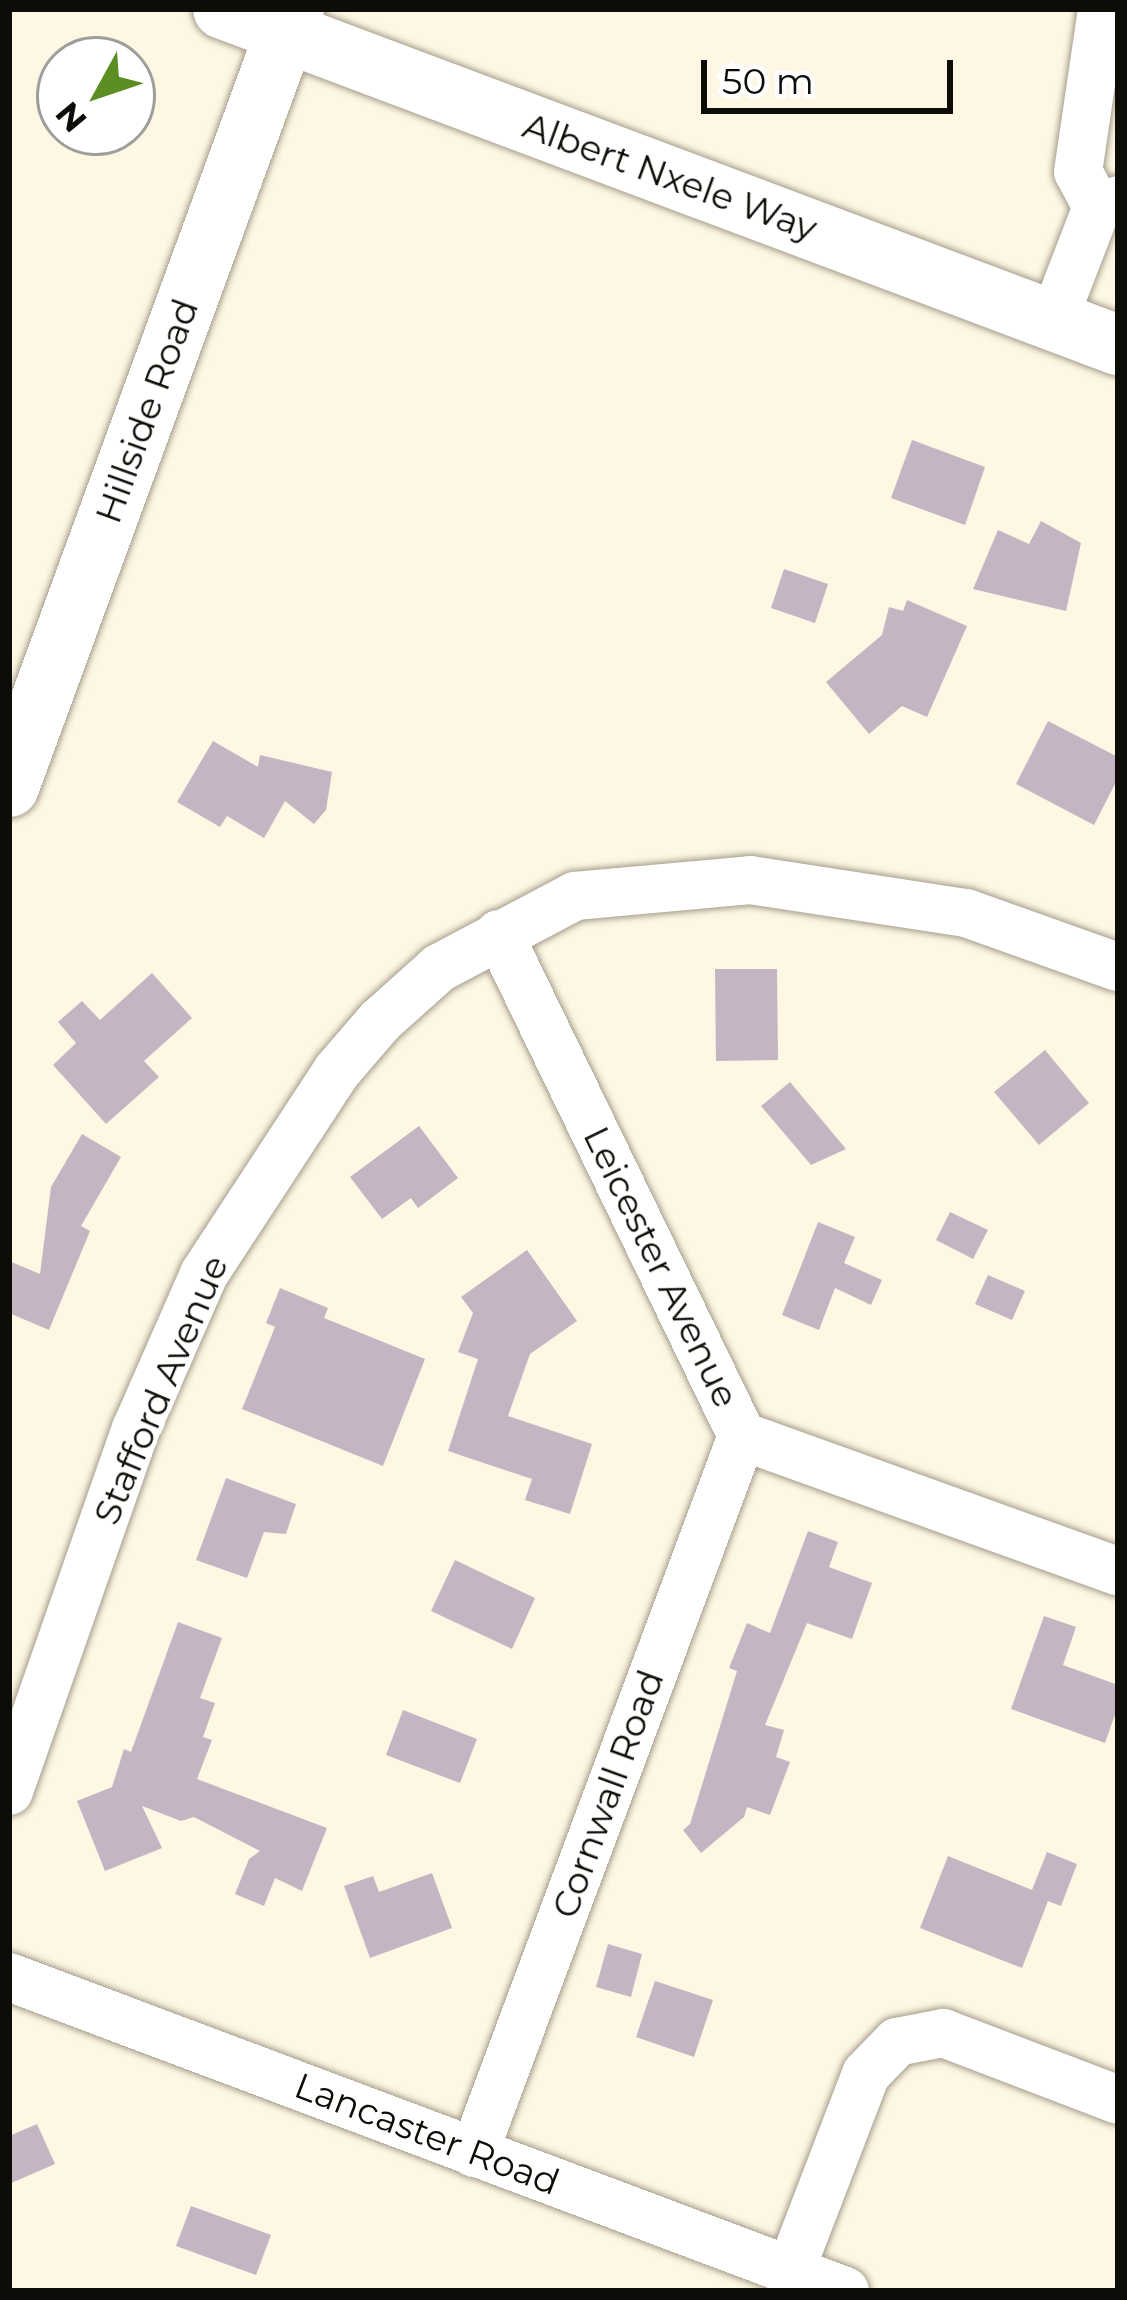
<!DOCTYPE html>
<style>
body{margin:0}
#map{position:relative;width:1127px;height:2300px;overflow:hidden;background:#fef7e4;font-family:Montserrat,sans-serif}
div>[style]{position:absolute}
.building>*{inset:0;background:#c5b5c3}
.roads{filter:drop-shadow(0 0 3px #a59e8d) drop-shadow(0 0 3px #a59e8d)}
.minor>*{height:48px;margin:-24px;padding:0 24px;transform-origin:24px;border-radius:24px;background:#fff}
.major>*{height:60px;margin:-30px;padding:0 30px;transform-origin:30px;border-radius:30px;background:#fff}
span{translate:-50% -50%;white-space:nowrap;text-align:center;line-height:1.15;-webkit-text-stroke:9px #fff;paint-order:stroke}
.street-label{font-size:36px;color:#0e0c06}
.frame{position:absolute;inset:0;border:12px solid #0e0c06;pointer-events:none}
.north{position:absolute;left:36px;top:36px;width:120px;height:120px;box-sizing:border-box;background:#fff;border:3px solid #9f9e9b;border-radius:50%;rotate:230deg;font-size:33px;font-weight:700;line-height:48px;text-align:center;color:#0e0c06}
.north::after{content:'';display:block;margin:auto;width:42px;height:54px;background:#5d8e24;clip-path:polygon(50% 0,100% 100%,50% 72%,0 100%)}
.scale{position:absolute;left:701px;top:60px;width:252px;height:54px;box-sizing:border-box;border:6px solid #0e0c06;border-top:0;padding-left:15px;font-size:36px;line-height:42px;white-space:nowrap;color:#0e0c06;-webkit-text-stroke:9px #fff;paint-order:stroke}
</style>
<div id="map">
<div class="building">
<i style="clip-path:polygon(912px 440px,985px 467px,965px 525px,891px 498px)"></i>
<i style="clip-path:polygon(1041px 521px,1081px 543px,1066px 611px,973px 589px,998px 530px,1029px 544px)"></i>
<i style="clip-path:polygon(784px 569px,828px 584px,815px 623px,771px 608px)"></i>
<i style="clip-path:polygon(907px 600px,967px 626px,927px 717px,902px 706px,869px 734px,826px 682px,882px 635px,889px 607px,903px 611px)"></i>
<i style="clip-path:polygon(1048px 721px,1118px 757px,1118px 778px,1094px 825px,1016px 784px)"></i>
<i style="clip-path:polygon(213px 741px,258px 767px,260px 755px,332px 772px,326px 810px,314px 824px,285px 801px,264px 838px,227px 816px,220px 827px,177px 802px)"></i>
<i style="clip-path:polygon(715px 969px,777px 969px,778px 1060px,716px 1061px)"></i>
<i style="clip-path:polygon(152px 973px,192px 1018px,144px 1061px,159px 1077px,106px 1124px,53px 1065px,76px 1043px,58px 1022px,82px 1001px,100px 1020px)"></i>
<i style="clip-path:polygon(1045px 1050px,1089px 1103px,1039px 1145px,994px 1092px)"></i>
<i style="clip-path:polygon(790px 1082px,846px 1149px,811px 1165px,761px 1106px)"></i>
<i style="clip-path:polygon(419px 1126px,458px 1178px,418px 1208px,411px 1198px,382px 1219px,350px 1177px)"></i>
<i style="clip-path:polygon(82px 1134px,121px 1157px,81px 1226px,90px 1231px,49px 1330px,9px 1313px,9px 1261px,40px 1274px,51px 1187px)"></i>
<i style="clip-path:polygon(950px 1212px,988px 1230px,973px 1259px,936px 1240px)"></i>
<i style="clip-path:polygon(818px 1222px,855px 1237px,844px 1263px,882px 1280px,871px 1305px,835px 1288px,819px 1330px,782px 1315px)"></i>
<i style="clip-path:polygon(527px 1250px,577px 1321px,530px 1354px,508px 1416px,592px 1444px,570px 1514px,525px 1500px,532px 1479px,448px 1451px,478px 1359px,458px 1352px,473px 1313px,461px 1297px)"></i>
<i style="clip-path:polygon(988px 1275px,1025px 1291px,1012px 1320px,975px 1304px)"></i>
<i style="clip-path:polygon(280px 1288px,328px 1308px,324px 1318px,425px 1359px,383px 1466px,242px 1409px,275px 1327px,266px 1323px)"></i>
<i style="clip-path:polygon(226px 1478px,296px 1504px,286px 1534px,264px 1532px,247px 1578px,196px 1560px)"></i>
<i style="clip-path:polygon(808px 1531px,838px 1542px,829px 1567px,872px 1583px,852px 1639px,807px 1623px,765px 1725px,784px 1730px,776px 1757px,790px 1762px,770px 1815px,747px 1807px,744px 1817px,701px 1853px,683px 1830px,690px 1824px,737px 1671px,729px 1668px,747px 1623px,770px 1633px)"></i>
<i style="clip-path:polygon(455px 1560px,535px 1598px,512px 1649px,431px 1611px)"></i>
<i style="clip-path:polygon(1044px 1616px,1076px 1627px,1063px 1665px,1118px 1685px,1118px 1706px,1105px 1743px,1011px 1709px)"></i>
<i style="clip-path:polygon(178px 1622px,222px 1638px,200px 1698px,215px 1703px,203px 1737px,212px 1740px,197px 1779px,327px 1828px,302px 1891px,275px 1878px,264px 1906px,235px 1894px,249px 1859px,260px 1851px,194px 1817px,181px 1821px,142px 1806px,162px 1848px,105px 1871px,77px 1801px,112px 1787px,124px 1749px,131px 1752px)"></i>
<i style="clip-path:polygon(403px 1710px,477px 1739px,460px 1783px,386px 1755px)"></i>
<i style="clip-path:polygon(1047px 1852px,1077px 1864px,1061px 1906px,1048px 1901px,1022px 1968px,920px 1928px,948px 1856px,1032px 1890px)"></i>
<i style="clip-path:polygon(432px 1873px,452px 1928px,370px 1958px,344px 1886px,373px 1876px,379px 1892px)"></i>
<i style="clip-path:polygon(608px 1944px,642px 1954px,631px 1997px,596px 1987px)"></i>
<i style="clip-path:polygon(655px 1981px,713px 2000px,694px 2057px,636px 2037px)"></i>
<i style="clip-path:polygon(37px 2124px,55px 2164px,9px 2184px,9px 2136px)"></i>
<i style="clip-path:polygon(191px 2206px,271px 2235px,256px 2275px,176px 2246px)"></i>
</div>
<div class="roads">
<div class="minor">
<i style="left:1097px;top:207px;width:40px;rotate:-118deg"></i>
<i style="left:1078px;top:172px;width:165px;rotate:-81.6deg"></i>
<i style="left:1053px;top:321px;width:122px;rotate:-68.9deg"></i>
<i style="left:1097px;top:207px;width:22px;rotate:-18deg"></i>
<i style="left:499px;top:934px;width:558px;rotate:64.17deg"></i>
<i style="left:742px;top:1436px;width:400px;rotate:19.8deg"></i>
<i style="left:9px;top:1791px;width:384px;rotate:-70.7deg"></i>
<i style="left:136px;top:1429px;width:169px;rotate:-66.3deg"></i>
<i style="left:204px;top:1274px;width:243px;rotate:-56.8deg"></i>
<i style="left:337px;top:1071px;width:66px;rotate:-49.3deg"></i>
<i style="left:380px;top:1021px;width:79px;rotate:-41.9deg"></i>
<i style="left:439px;top:968px;width:154px;rotate:-27.9deg"></i>
<i style="left:575px;top:896px;width:176px;rotate:-5.2deg"></i>
<i style="left:750px;top:880px;width:219px;rotate:8.7deg"></i>
<i style="left:966px;top:913px;width:161px;rotate:19.6deg"></i>
<i style="left:9px;top:1977px;width:893px;rotate:20.59deg"></i>
<i style="left:474px;top:2153px;width:765px;rotate:-69.51deg"></i>
<i style="left:790px;top:2272px;width:212px;rotate:-69deg"></i>
<i style="left:866px;top:2074px;width:45px;rotate:-45.9deg"></i>
<i style="left:897px;top:2042px;width:47px;rotate:-11.1deg"></i>
<i style="left:943px;top:2033px;width:187px;rotate:20.9deg"></i>
</div>
<div class="major">
<i style="left:223px;top:9px;width:956px;rotate:20.58deg"></i>
<i style="left:9px;top:787px;width:829px;rotate:-69.88deg"></i>
</div>
</div>
<div class="street-label">
<span style="left:670px;top:177px;rotate:20deg">Albert Nxele Way</span>
<span style="left:147px;top:411px;rotate:-70deg">Hillside Road</span>
<span style="left:661px;top:1267px;rotate:64deg">Leicester Avenue</span>
<span style="left:161px;top:1390px;rotate:-67deg">Stafford Avenue</span>
<span style="left:608px;top:1794px;rotate:-70deg">Cornwall Road</span>
<span style="left:427px;top:2134px;rotate:21deg">Lancaster Road</span>
</div>
<div class="frame"></div>
<div class="north">N</div>
<div class="scale">50 m</div>
</div>
